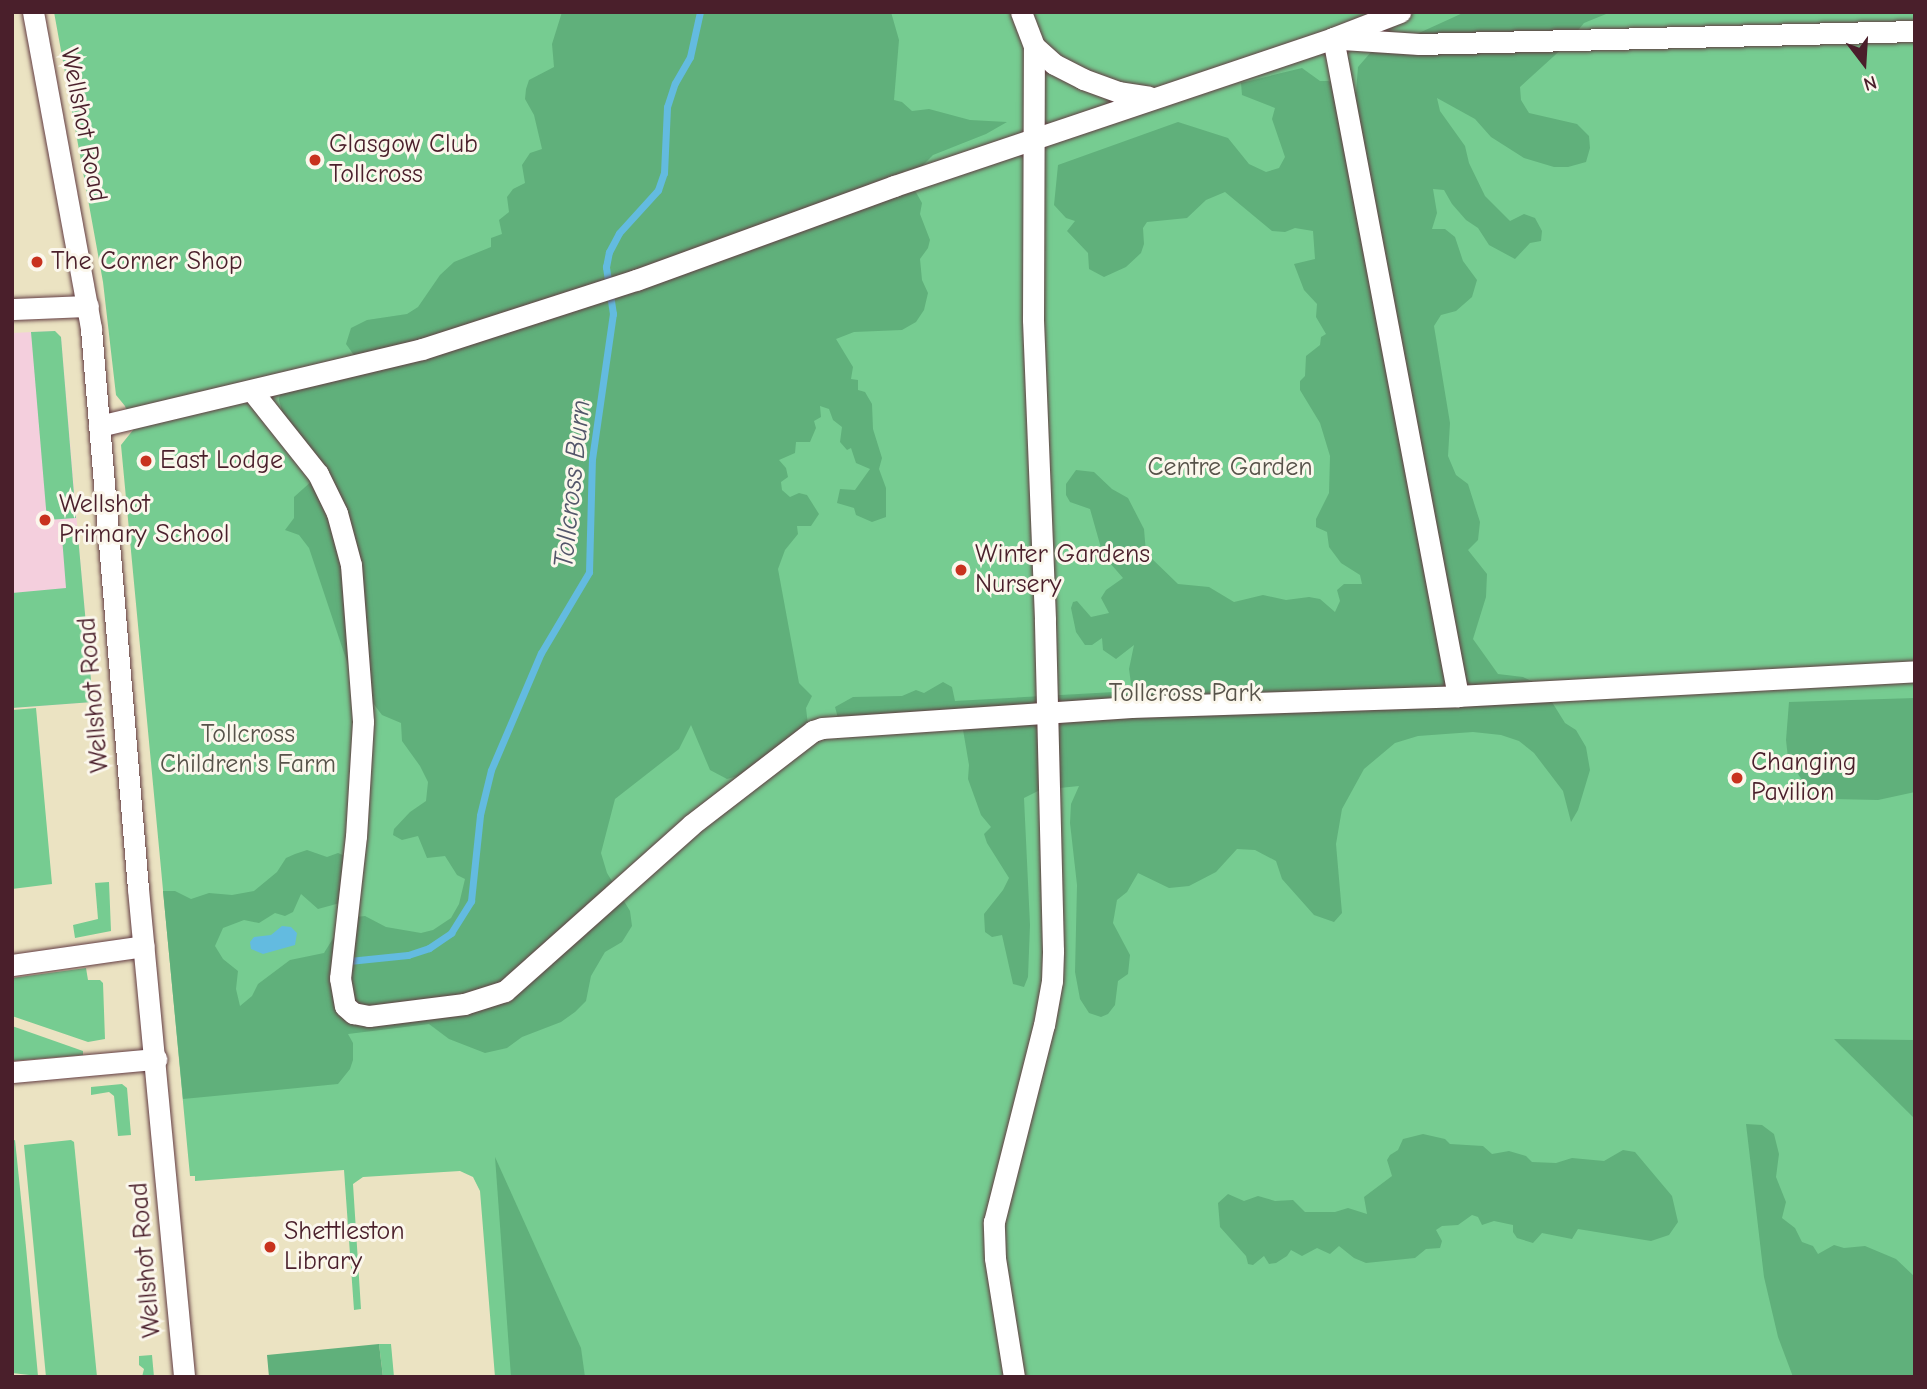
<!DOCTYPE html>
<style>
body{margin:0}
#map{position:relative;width:1927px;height:1389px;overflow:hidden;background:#ebe3c2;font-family:"Comic Neue",sans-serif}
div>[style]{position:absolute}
.built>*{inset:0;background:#f4cfdd}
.green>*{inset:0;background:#76cc91}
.forest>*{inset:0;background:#60b07b}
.water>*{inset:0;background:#63bbe0}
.stream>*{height:7px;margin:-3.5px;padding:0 3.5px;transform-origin:3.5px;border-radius:3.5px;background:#63bbe0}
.roads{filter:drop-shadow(0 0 2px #623c42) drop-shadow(0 0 2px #623c42)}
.street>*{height:21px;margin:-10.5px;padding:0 10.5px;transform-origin:10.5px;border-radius:10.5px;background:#fff}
.dots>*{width:19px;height:19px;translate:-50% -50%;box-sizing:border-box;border:4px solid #fbf7ec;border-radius:50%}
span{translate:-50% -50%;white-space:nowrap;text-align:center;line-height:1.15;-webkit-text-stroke:6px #fbf7ec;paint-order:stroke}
.street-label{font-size:26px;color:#4a1f2b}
.poi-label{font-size:26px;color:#4a1f2b}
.left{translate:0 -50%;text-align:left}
.park-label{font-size:26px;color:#57534a}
.water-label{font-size:28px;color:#53566a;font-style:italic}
.frame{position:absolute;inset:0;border:14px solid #4a1f2b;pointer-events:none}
.north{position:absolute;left:1829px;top:28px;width:70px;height:70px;-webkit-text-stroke:5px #fbf7ec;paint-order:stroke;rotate:163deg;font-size:19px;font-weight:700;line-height:28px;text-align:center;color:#4a1f2b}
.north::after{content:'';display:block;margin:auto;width:24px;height:32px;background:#4a1f2b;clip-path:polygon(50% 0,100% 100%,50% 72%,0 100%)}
</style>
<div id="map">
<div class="built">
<i style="clip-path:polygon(54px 331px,61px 337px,78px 535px,54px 538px,78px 536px,93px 702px,12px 708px,12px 333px)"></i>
</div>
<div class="green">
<i style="clip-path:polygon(54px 12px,1915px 12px,1915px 1377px,495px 1377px,480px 1191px,473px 1177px,460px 1171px,363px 1177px,353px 1184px,361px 1309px,354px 1310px,344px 1170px,195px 1181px,195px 1176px,190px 1176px,121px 445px,133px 430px,125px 406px,116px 395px,103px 282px)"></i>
<i style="clip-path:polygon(55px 331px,61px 337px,76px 518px,47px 520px,31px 332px)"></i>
<i style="clip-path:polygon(78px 536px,93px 702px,12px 708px,12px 593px,66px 588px,62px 537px)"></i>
<i style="clip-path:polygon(36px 708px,52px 884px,12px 889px,12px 710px)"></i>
<i style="clip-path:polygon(109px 882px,111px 931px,75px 938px,73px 925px,98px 919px,95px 883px)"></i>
<i style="clip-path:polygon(86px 968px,88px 980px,100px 980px,103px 983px,105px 1039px,88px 1042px,12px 1016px,12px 978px)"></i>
<i style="clip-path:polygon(12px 1026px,83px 1051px,83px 1055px,12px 1061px)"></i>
<i style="clip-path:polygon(122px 1084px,127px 1088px,131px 1135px,118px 1136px,114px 1096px,109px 1092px,91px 1095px,91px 1087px)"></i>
<i style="clip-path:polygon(15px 1140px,26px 1247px,38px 1376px,12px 1373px,12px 1141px)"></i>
<i style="clip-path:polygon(71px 1140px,74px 1142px,97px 1377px,46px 1377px,24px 1145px)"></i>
<i style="clip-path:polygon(379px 1344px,391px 1344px,394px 1377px,383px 1377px)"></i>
<i style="clip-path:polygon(152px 1355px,154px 1377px,142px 1377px,144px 1369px,139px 1365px,139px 1356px)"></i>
</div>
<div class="forest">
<i style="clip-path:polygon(562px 12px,891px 12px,899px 40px,894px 100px,902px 102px,912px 111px,929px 109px,970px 120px,1007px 122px,986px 134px,933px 155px,921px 167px,904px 171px,922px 203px,920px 214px,930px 240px,928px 248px,920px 259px,922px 280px,928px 293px,924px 310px,916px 322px,902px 330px,854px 332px,836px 339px,853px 367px,851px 379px,858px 380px,858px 390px,865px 392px,872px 404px,873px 429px,882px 458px,879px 469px,886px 488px,886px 517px,872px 522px,856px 515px,854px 508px,837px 503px,840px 489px,855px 490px,870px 469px,856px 463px,851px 448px,847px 450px,840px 442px,842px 427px,833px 420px,829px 409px,820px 406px,821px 417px,814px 421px,816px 428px,810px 442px,796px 442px,795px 453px,779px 460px,786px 468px,788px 477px,781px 482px,782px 490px,790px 497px,799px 493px,807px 495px,819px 514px,811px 526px,797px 526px,798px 534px,785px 550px,778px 569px,799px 683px,812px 696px,806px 708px,808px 725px,746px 774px,727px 779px,710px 770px,691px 725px,679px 749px,615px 799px,601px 853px,607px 873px,630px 911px,632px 926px,622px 942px,605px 952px,591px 976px,586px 1001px,575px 1012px,561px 1022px,522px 1037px,507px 1048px,485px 1053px,449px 1039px,429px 1024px,348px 1034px,353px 1043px,353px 1060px,350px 1069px,338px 1084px,183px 1099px,163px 891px,175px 891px,191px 899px,209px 893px,232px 895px,254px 891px,277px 872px,286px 858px,295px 854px,307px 850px,327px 857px,338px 853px,345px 856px,340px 903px,318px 909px,301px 894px,293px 912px,285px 916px,275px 913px,259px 923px,244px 920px,223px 928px,215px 946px,223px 959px,238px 971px,236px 989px,240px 1006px,252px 996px,258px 984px,290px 960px,324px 953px,342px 924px,356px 917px,365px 916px,386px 927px,421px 933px,433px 930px,451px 918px,459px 904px,465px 879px,457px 875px,445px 856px,427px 858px,418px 836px,402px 840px,393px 835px,394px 829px,410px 812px,426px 801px,428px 782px,420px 766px,402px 741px,401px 723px,382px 715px,351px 674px,309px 548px,299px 535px,285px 530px,294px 518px,294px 497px,313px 480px,283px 415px,279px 400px,280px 393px,307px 381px,320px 384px,325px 375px,356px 358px,346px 344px,351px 328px,367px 320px,407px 314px,418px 307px,440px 275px,454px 262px,491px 247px,491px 238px,502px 234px,499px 220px,509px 212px,507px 197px,513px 189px,525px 183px,522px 165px,530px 153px,542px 149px,534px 115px,525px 99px,526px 89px,529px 80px,554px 67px,552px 44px)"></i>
<i style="clip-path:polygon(1465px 12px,1611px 12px,1584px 23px,1565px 46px,1520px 87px,1521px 100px,1529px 113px,1577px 124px,1589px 136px,1590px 148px,1586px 162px,1568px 167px,1554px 167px,1524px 158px,1491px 137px,1475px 119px,1437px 98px,1440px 111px,1465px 146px,1469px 163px,1485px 196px,1510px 221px,1524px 214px,1535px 218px,1542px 231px,1541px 241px,1530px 243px,1515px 259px,1489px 245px,1478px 228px,1466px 220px,1452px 204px,1444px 190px,1433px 189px,1437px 213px,1432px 229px,1445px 229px,1455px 237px,1463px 261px,1477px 280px,1472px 297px,1456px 311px,1441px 315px,1434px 326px,1450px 423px,1448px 456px,1456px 475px,1468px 484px,1480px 522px,1478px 540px,1468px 550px,1487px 574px,1486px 597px,1473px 639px,1498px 674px,1523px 677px,1542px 686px,1565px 723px,1576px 730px,1586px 747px,1590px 770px,1578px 810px,1571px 822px,1563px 791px,1534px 753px,1519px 741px,1501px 735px,1473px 732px,1418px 736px,1395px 743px,1364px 769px,1342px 809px,1336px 844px,1342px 913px,1334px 922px,1314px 915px,1282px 879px,1276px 861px,1255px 850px,1237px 849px,1216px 872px,1189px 886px,1169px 888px,1138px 873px,1127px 892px,1117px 900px,1113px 923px,1130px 955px,1128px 974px,1118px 981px,1115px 1005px,1108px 1014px,1101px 1017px,1089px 1013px,1080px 999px,1075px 972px,1077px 885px,1070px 823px,1071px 804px,1079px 786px,1040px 790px,1024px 798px,1030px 925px,1028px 977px,1024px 987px,1013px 984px,1002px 935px,992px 937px,985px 932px,984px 914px,1003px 890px,1009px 878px,987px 843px,984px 834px,991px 827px,981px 815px,968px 779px,969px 765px,961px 718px,838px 718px,835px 707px,853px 697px,902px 696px,916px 690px,924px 693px,943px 682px,952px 687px,955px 701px,1132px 691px,1129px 669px,1134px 645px,1116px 659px,1103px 650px,1102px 638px,1092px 645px,1085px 645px,1076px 632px,1071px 608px,1073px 602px,1077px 601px,1091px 617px,1109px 613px,1101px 598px,1106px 590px,1123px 578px,1103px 555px,1090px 509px,1070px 502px,1066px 495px,1066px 484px,1076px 470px,1094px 472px,1112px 489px,1128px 498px,1144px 529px,1146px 553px,1178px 584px,1209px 587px,1234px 602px,1263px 595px,1286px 600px,1309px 597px,1320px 599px,1335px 612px,1340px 601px,1337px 590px,1344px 584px,1362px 584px,1360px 575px,1341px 563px,1329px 547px,1327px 532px,1316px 527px,1316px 519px,1329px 493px,1330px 456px,1320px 423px,1300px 390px,1300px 381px,1305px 376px,1306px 356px,1320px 345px,1321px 337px,1326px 334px,1316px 317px,1317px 304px,1304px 290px,1294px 264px,1315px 259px,1313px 231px,1295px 228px,1285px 232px,1272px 231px,1225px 192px,1206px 200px,1187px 218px,1147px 222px,1143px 228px,1144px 244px,1141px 253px,1126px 267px,1104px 277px,1089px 269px,1088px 253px,1067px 231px,1075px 221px,1066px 218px,1054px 205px,1058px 165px,1178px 122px,1228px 138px,1249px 164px,1266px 172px,1279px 168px,1285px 157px,1272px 119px,1275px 108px,1242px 95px,1241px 83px,1302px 68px,1320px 81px,1328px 81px,1356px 92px,1358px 67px,1384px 37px,1419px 33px)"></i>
<i style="clip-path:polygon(1915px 698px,1915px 792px,1878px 800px,1834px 799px,1819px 795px,1805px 785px,1788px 758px,1786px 740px,1789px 702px)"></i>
<i style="clip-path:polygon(1834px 1039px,1915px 1040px,1915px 1119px)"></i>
<i style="clip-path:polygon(1746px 1124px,1762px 1125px,1774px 1134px,1779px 1154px,1776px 1177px,1786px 1202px,1782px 1218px,1795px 1228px,1802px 1242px,1813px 1246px,1818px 1254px,1834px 1245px,1844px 1248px,1865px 1246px,1896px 1259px,1915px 1277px,1915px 1377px,1793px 1377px,1778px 1337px,1764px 1277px)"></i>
<i style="clip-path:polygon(1423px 1134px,1445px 1139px,1450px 1144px,1483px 1146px,1492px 1154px,1509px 1151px,1526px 1156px,1532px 1162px,1556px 1163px,1572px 1158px,1604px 1161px,1623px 1150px,1635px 1152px,1672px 1196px,1678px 1222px,1669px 1235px,1651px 1241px,1578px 1229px,1572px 1239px,1542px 1233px,1533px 1243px,1517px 1238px,1513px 1232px,1513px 1225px,1494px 1221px,1482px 1225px,1478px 1217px,1472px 1215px,1458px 1225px,1442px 1226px,1436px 1230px,1442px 1241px,1440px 1248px,1426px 1249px,1415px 1258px,1366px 1263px,1354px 1258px,1339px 1246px,1330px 1254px,1317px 1248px,1302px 1256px,1291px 1250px,1287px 1256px,1276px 1263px,1269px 1264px,1264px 1256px,1253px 1265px,1248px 1264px,1246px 1256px,1220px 1227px,1218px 1203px,1228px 1194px,1244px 1201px,1258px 1196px,1275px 1201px,1293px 1200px,1305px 1212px,1335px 1212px,1348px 1208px,1367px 1214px,1364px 1197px,1392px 1176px,1387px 1160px,1390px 1155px,1398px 1150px,1403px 1139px)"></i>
<i style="clip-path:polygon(495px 1157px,581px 1348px,585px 1377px,511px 1377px)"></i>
<i style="clip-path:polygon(379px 1344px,383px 1377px,269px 1377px,267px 1355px)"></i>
</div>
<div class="water">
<i style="clip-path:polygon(282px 926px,291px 927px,297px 933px,295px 945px,263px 954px,251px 949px,250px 942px,254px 937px,271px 935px)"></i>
</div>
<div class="stream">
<i style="left:349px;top:961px;width:59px;rotate:-5.8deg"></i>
<i style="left:408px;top:955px;width:22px;rotate:-18deg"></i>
<i style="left:429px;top:948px;width:27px;rotate:-34deg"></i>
<i style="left:451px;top:933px;width:38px;rotate:-58deg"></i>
<i style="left:471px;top:901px;width:86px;rotate:-84deg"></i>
<i style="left:480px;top:815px;width:46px;rotate:-76.3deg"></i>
<i style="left:491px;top:770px;width:127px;rotate:-66.9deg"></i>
<i style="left:541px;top:653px;width:94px;rotate:-59.3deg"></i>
<i style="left:589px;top:572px;width:113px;rotate:-88.5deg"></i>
<i style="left:592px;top:459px;width:147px;rotate:-81.8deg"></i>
<i style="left:613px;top:314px;width:48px;rotate:-98.5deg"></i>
<i style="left:606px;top:267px;width:15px;rotate:-79deg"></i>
<i style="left:609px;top:252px;width:21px;rotate:-62deg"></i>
<i style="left:619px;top:233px;width:58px;rotate:-47.8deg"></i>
<i style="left:658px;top:190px;width:18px;rotate:-71deg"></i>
<i style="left:664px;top:173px;width:66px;rotate:-87.4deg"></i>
<i style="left:667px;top:107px;width:25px;rotate:-72deg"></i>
<i style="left:675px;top:83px;width:30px;rotate:-60deg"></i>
<i style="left:690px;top:57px;width:46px;rotate:-77.5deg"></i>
</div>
<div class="roads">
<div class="street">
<i style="left:33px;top:12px;width:322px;rotate:79.6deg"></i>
<i style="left:91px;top:329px;width:562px;rotate:85.2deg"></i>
<i style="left:138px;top:889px;width:490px;rotate:84.6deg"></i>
<i style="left:1333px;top:38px;width:670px;rotate:79.24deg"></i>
<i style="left:1342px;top:39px;width:77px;rotate:3.7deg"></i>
<i style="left:1419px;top:44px;width:496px;rotate:-1.5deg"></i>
<i style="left:1034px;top:46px;width:27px;rotate:42deg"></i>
<i style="left:1054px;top:64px;width:33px;rotate:27deg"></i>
<i style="left:1083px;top:79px;width:38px;rotate:20deg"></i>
<i style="left:1119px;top:92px;width:30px;rotate:9deg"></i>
<i style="left:12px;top:309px;width:76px;rotate:-2.3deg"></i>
<i style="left:252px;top:391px;width:106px;rotate:51.5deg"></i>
<i style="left:318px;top:474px;width:43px;rotate:64deg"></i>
<i style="left:337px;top:513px;width:54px;rotate:74.9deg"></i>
<i style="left:351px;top:565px;width:157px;rotate:85.6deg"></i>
<i style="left:363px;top:722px;width:114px;rotate:93.5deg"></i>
<i style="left:356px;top:836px;width:143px;rotate:96.4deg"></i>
<i style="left:340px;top:978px;width:28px;rotate:80deg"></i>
<i style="left:345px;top:1006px;width:11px;rotate:41deg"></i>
<i style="left:353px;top:1013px;width:16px;rotate:11deg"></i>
<i style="left:369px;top:1016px;width:96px;rotate:-7.2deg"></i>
<i style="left:464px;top:1004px;width:43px;rotate:-17.6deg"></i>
<i style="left:505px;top:991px;width:249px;rotate:-41.7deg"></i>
<i style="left:691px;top:825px;width:154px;rotate:-37.6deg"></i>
<i style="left:813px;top:731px;width:9px;rotate:-18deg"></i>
<i style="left:822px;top:728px;width:310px;rotate:-3.9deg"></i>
<i style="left:1131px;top:707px;width:327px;rotate:-1.9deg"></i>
<i style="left:1458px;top:696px;width:458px;rotate:-3.1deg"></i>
<i style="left:99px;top:426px;width:332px;rotate:-13.4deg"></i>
<i style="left:422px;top:349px;width:225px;rotate:-17.9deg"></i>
<i style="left:636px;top:280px;width:275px;rotate:-20deg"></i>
<i style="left:894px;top:186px;width:463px;rotate:-18.6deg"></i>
<i style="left:1333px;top:38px;width:72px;rotate:-21.2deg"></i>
<i style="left:12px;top:965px;width:133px;rotate:-8.2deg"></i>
<i style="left:12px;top:1072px;width:145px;rotate:-5.2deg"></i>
<i style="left:1014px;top:1377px;width:121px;rotate:-99.1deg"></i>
<i style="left:995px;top:1258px;width:36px;rotate:-92deg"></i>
<i style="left:994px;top:1222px;width:203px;rotate:-75.8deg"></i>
<i style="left:1044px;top:1025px;width:45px;rotate:-79.7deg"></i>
<i style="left:1052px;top:981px;width:30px;rotate:-88deg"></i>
<i style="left:1053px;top:951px;width:332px;rotate:-91.4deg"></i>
<i style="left:1045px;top:619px;width:300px;rotate:-92.3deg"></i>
<i style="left:1033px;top:319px;width:273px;rotate:-89.8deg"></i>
<i style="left:1034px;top:46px;width:36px;rotate:-111deg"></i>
</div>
</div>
<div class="dots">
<i style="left:315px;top:160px;background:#c8321e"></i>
<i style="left:37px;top:262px;background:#c8321e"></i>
<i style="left:146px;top:461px;background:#c8321e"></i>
<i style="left:45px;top:520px;background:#c8321e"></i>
<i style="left:961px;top:570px;background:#c8321e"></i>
<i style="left:1737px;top:778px;background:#c8321e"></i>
<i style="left:270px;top:1247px;background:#c8321e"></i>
</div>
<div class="street-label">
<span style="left:83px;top:125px;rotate:79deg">Wellshot Road</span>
<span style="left:94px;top:695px;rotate:-95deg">Wellshot Road</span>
<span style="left:146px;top:1260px;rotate:-95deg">Wellshot Road</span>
</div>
<div class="poi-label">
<span class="left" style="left:329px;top:160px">Glasgow Club<br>Tollcross</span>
<span class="left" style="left:51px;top:262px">The Corner Shop</span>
<span class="left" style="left:160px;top:461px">East Lodge</span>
<span class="left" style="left:59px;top:520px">Wellshot<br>Primary School</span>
<span class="left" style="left:975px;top:570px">Winter Gardens<br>Nursery</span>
<span class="left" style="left:1751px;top:778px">Changing<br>Pavilion</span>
<span class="left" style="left:284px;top:1247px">Shettleston<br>Library</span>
</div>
<div class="park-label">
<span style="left:1230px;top:468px">Centre Garden</span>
<span style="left:1185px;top:694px">Tollcross Park</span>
<span style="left:248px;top:750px">Tollcross<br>Children's Farm</span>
</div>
<div class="water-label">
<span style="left:572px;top:484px;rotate:-84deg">Tollcross Burn</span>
</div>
<div class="frame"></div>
<div class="north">N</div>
</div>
